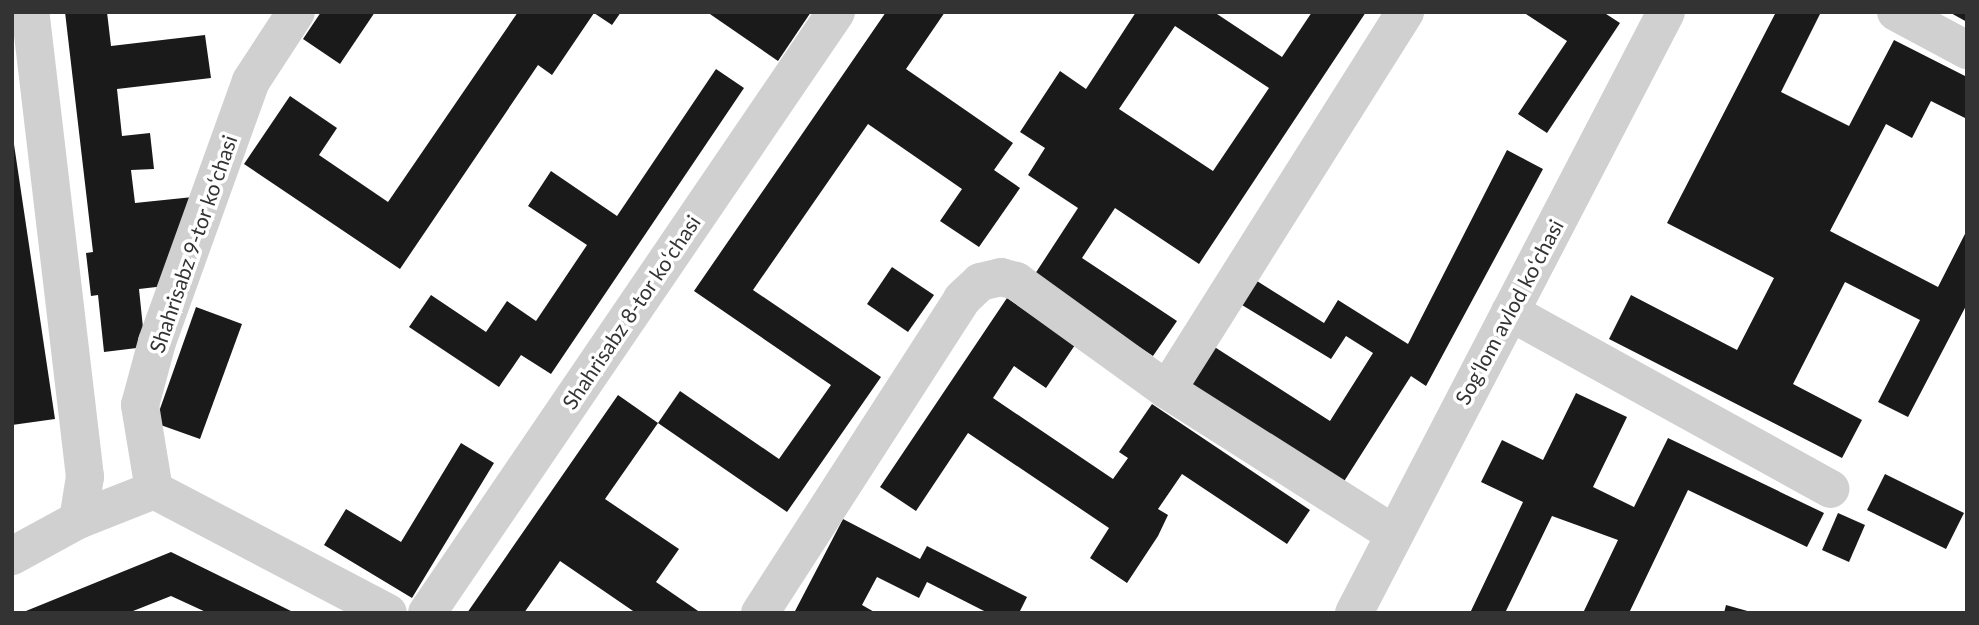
<!DOCTYPE html>
<meta charset="utf-8">
<style>
body{margin:0}
#map{position:relative;width:1979px;height:625px;overflow:hidden;background:#fff;font-family:Lato,sans-serif}
div>[style]{position:absolute}
.building>*{inset:0;background:#1a1a1a}
.minor>*{height:38px;margin:-19px;padding:0 19px;transform-origin:19px;border-radius:19px;background:#d0d0d0}
span{translate:-50% -50%;white-space:nowrap;text-align:center;line-height:1.15;-webkit-text-stroke:7px #fff;paint-order:stroke}
.street-label{font-size:21px;color:#333}
.frame{position:absolute;inset:0;border:14px solid #333;pointer-events:none}
</style>
<div id="map">
<div class="building">
<i style="clip-path:polygon(65px 12px,107px 12px,111px 46px,205px 35px,211px 78px,117px 89px,122px 136px,150px 133px,154px 169px,131px 170px,135px 203px,193px 197px,165px 286px,139px 289px,145px 347px,104px 352px,98px 295px,91px 296px,86px 253px,93px 252px)"></i>
<i style="clip-path:polygon(321px 12px,375px 12px,340px 64px,303px 39px)"></i>
<i style="clip-path:polygon(518px 12px,621px 12px,612px 25px,594px 13px,552px 75px,538px 65px,400px 269px,244px 164px,290px 96px,337px 128px,319px 155px,388px 202px)"></i>
<i style="clip-path:polygon(707px 12px,811px 12px,778px 61px)"></i>
<i style="clip-path:polygon(886px 12px,945px 12px,906px 69px,1013px 143px,994px 170px,1020px 188px,979px 247px,940px 221px,962px 189px,868px 124px,753px 290px,881px 377px,787px 512px,658px 423px,605px 499px,679px 549px,656px 582px,701px 613px,636px 613px,560px 561px,524px 613px,467px 613px,618px 395px,658px 423px,680px 391px,779px 459px,831px 385px,694px 291px)"></i>
<i style="clip-path:polygon(evenodd,1136px 12px,1214px 12px,1282px 57px,1312px 12px,1366px 12px,1199px 264px,1115px 208px,1082px 258px,1177px 321px,1153px 356px,1033px 277px,1078px 208px,1028px 175px,1045px 148px,1020px 132px,1060px 71px,1086px 89px,1136px 12px,1175px 26px,1269px 88px,1213px 171px,1119px 109px,1175px 26px)"></i>
<i style="clip-path:polygon(1523px 12px,1603px 12px,1620px 23px,1547px 133px,1518px 114px,1567px 41px)"></i>
<i style="clip-path:polygon(1776px 12px,1821px 12px,1781px 92px,1849px 126px,1894px 40px,1967px 77px,1967px 119px,1931px 101px,1912px 138px,1886px 124px,1830px 231px,1938px 287px,1967px 230px,1967px 304px,1908px 417px,1878px 402px,1920px 320px,1845px 282px,1793px 384px,1862px 420px,1842px 458px,1609px 339px,1631px 295px,1737px 350px,1774px 278px,1667px 223px)"></i>
<i style="clip-path:polygon(1949px 12px,1967px 12px,1967px 22px)"></i>
<i style="clip-path:polygon(716px 69px,744px 88px,551px 374px,521px 355px,499px 387px,409px 327px,431px 295px,486px 332px,507px 301px,536px 321px,587px 245px,528px 206px,551px 171px,617px 216px)"></i>
<i style="clip-path:polygon(12px 131px,55px 419px,12px 425px)"></i>
<i style="clip-path:polygon(1507px 150px,1543px 169px,1426px 386px,1411px 376px,1343px 483px,1188px 385px,1213px 346px,1330px 421px,1373px 353px,1346px 336px,1331px 359px,1242px 305px,1257px 281px,1324px 323px,1338px 300px,1408px 344px)"></i>
<i style="clip-path:polygon(892px 267px,934px 295px,908px 332px,867px 304px)"></i>
<i style="clip-path:polygon(1007px 298px,1075px 345px,1046px 388px,1014px 366px,993px 398px,1113px 479px,1128px 458px,1119px 452px,1152px 404px,1310px 510px,1287px 544px,1182px 474px,1158px 509px,1168px 515px,1158px 536px,1127px 583px,1090px 558px,1109px 528px,968px 433px,916px 511px,880px 487px)"></i>
<i style="clip-path:polygon(196px 307px,242px 324px,200px 439px,155px 423px)"></i>
<i style="clip-path:polygon(1576px 393px,1627px 417px,1593px 487px,1634px 507px,1668px 438px,1824px 513px,1807px 547px,1688px 490px,1629px 613px,1583px 613px,1618px 540px,1552px 516px,1505px 613px,1470px 613px,1523px 502px,1481px 482px,1502px 440px,1543px 460px)"></i>
<i style="clip-path:polygon(461px 443px,494px 463px,412px 598px,324px 545px,346px 509px,401px 542px)"></i>
<i style="clip-path:polygon(1885px 474px,1964px 513px,1946px 549px,1867px 510px)"></i>
<i style="clip-path:polygon(1838px 513px,1865px 525px,1849px 562px,1822px 550px)"></i>
<i style="clip-path:polygon(843px 519px,920px 559px,927px 546px,1027px 597px,1019px 613px,988px 613px,927px 582px,919px 598px,877px 577px,862px 605px,876px 613px,794px 613px)"></i>
<i style="clip-path:polygon(171px 552px,295px 613px,208px 613px,171px 596px,128px 613px,21px 613px)"></i>
<i style="clip-path:polygon(1726px 605px,1751px 612px,1751px 613px,1724px 613px)"></i>
</div>
<div class="minor">
<i style="left:1896px;top:12px;width:81px;rotate:28.2deg"></i>
<i style="left:1510px;top:312px;width:366px;rotate:28.9deg"></i>
<i style="left:1167px;top:390px;width:447px;rotate:-57.8deg"></i>
<i style="left:154px;top:490px;width:86px;rotate:-99.4deg"></i>
<i style="left:140px;top:405px;width:65px;rotate:-74.9deg"></i>
<i style="left:157px;top:342px;width:277px;rotate:-70.2deg"></i>
<i style="left:251px;top:81px;width:82px;rotate:-56.9deg"></i>
<i style="left:78px;top:520px;width:82px;rotate:-21.5deg"></i>
<i style="left:154px;top:490px;width:264px;rotate:27.7deg"></i>
<i style="left:12px;top:556px;width:75px;rotate:-28.6deg"></i>
<i style="left:78px;top:520px;width:44px;rotate:-80.8deg"></i>
<i style="left:85px;top:477px;width:468px;rotate:-96.7deg"></i>
<i style="left:427px;top:613px;width:727px;rotate:-55.76deg"></i>
<i style="left:760px;top:613px;width:373px;rotate:-57.2deg"></i>
<i style="left:962px;top:299px;width:25px;rotate:-43deg"></i>
<i style="left:980px;top:282px;width:22px;rotate:-13deg"></i>
<i style="left:1001px;top:277px;width:16px;rotate:15deg"></i>
<i style="left:1016px;top:281px;width:186px;rotate:35.8deg"></i>
<i style="left:1167px;top:390px;width:267px;rotate:32.4deg"></i>
<i style="left:1354px;top:613px;width:677px;rotate:-62.56deg"></i>
</div>
<div class="street-label">
<span style="left:193px;top:244px;rotate:-71deg">Shahrisabz 9-tor koʻchasi</span>
<span style="left:631px;top:312px;rotate:-56deg">Shahrisabz 8-tor koʻchasi</span>
<span style="left:1509px;top:312px;rotate:-62deg">Sogʻlom avlod koʻchasi</span>
</div>
<div class="frame"></div>
</div>
